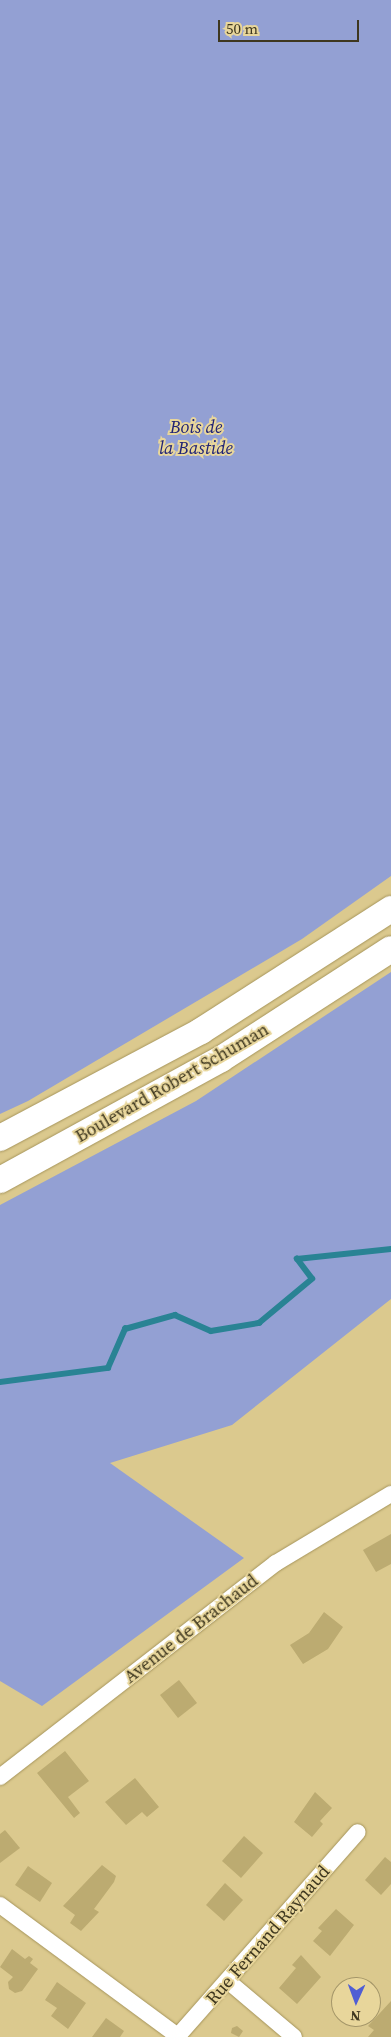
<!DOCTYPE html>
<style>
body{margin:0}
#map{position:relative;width:391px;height:2037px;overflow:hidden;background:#dbc98e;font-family:"Source Serif 4",serif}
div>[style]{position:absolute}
.green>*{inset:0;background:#93a0d3}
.stream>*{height:5.5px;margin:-2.75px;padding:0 2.75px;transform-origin:2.75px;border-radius:2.75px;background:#298394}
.building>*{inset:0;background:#bcab71}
.roads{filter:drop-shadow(0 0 1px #a6955c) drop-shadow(0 0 1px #a6955c)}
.street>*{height:16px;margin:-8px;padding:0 8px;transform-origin:8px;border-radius:8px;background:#fff}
.primary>*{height:26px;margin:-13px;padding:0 13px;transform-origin:13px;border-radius:13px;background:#fff}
span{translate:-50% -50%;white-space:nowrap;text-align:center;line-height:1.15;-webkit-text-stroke:4px #e8d69b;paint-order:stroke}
.park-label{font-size:18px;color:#202375;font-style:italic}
.street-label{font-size:18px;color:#3e371f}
.north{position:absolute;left:331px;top:1977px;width:50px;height:50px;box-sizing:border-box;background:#e8d69b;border:1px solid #a49669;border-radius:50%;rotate:182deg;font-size:14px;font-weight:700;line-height:20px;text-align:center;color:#3e371f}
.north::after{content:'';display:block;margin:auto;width:18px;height:22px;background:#505ed4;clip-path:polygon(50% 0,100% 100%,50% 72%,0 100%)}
.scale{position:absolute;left:218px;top:20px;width:141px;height:22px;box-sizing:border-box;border:2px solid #3e371f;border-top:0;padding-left:6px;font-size:15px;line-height:18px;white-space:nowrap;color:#3e371f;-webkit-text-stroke:4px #e8d69b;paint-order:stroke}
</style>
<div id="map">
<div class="green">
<i style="clip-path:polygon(0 0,391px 0,391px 876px,302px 939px,28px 1101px,0 1114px)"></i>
<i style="clip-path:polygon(391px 972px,391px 1299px,232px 1425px,110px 1463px,244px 1558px,42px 1706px,0 1681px,0 1205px,196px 1101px)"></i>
</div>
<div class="stream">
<i style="left:0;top:1382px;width:109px;rotate:-7.4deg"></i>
<i style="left:108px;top:1368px;width:43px;rotate:-66.4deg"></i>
<i style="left:125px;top:1329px;width:52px;rotate:-15.6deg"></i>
<i style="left:175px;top:1315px;width:39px;rotate:24deg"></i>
<i style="left:211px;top:1331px;width:49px;rotate:-9.5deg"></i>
<i style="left:259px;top:1323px;width:69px;rotate:-39.7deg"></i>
<i style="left:312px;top:1279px;width:25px;rotate:-127deg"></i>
<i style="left:297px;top:1259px;width:95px;rotate:-6.1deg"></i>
</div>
<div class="building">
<i style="clip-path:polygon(391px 1534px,391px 1564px,376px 1572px,363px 1550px)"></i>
<i style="clip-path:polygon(324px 1612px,343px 1627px,328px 1649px,303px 1664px,290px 1645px,309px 1633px)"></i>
<i style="clip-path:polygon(179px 1680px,197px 1703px,178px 1718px,160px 1695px)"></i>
<i style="clip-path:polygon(65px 1751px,89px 1781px,68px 1797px,80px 1813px,74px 1818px,37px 1773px)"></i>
<i style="clip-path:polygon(135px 1778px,159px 1807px,147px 1817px,142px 1812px,126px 1825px,105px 1802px)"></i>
<i style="clip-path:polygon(315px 1792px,332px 1808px,320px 1821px,323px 1824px,312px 1837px,294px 1822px)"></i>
<i style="clip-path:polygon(5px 1830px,20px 1848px,0 1863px,0 1834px)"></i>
<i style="clip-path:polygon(244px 1836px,263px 1853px,241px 1878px,222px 1861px)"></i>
<i style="clip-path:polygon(385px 1857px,391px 1862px,391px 1884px,381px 1895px,365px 1880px)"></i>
<i style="clip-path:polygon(102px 1865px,116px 1876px,114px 1882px,94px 1909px,99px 1912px,81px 1931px,70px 1923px,75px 1915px,63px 1906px)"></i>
<i style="clip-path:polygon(28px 1866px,52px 1883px,40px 1902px,15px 1885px)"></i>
<i style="clip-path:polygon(225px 1883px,243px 1900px,224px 1921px,206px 1905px)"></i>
<i style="clip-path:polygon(336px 1909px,354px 1925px,330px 1956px,313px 1941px,322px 1931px,318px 1928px)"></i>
<i style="clip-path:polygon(12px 1949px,25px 1959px,29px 1956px,33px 1959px,30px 1963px,38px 1969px,22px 1991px,15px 1993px,9px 1989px,8px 1982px,13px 1977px,0 1967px)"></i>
<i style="clip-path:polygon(301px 1955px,321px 1977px,297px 2004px,279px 1988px,296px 1968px,292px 1965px)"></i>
<i style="clip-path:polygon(57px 1982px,86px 2003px,68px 2029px,51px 2016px,57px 2008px,45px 2000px)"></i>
<i style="clip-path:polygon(391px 2001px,391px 2037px,368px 2037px,374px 2030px,368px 2026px)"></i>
<i style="clip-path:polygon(106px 2018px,124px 2031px,120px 2037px,92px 2037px)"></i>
<i style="clip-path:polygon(237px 2026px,243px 2031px,239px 2037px,231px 2033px,232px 2028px)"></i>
</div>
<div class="roads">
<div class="street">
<i style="left:0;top:1777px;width:349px;rotate:-37.8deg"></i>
<i style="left:276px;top:1563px;width:134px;rotate:-31deg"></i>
<i style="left:0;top:1905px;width:221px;rotate:36.4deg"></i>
<i style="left:229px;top:1982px;width:85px;rotate:40.2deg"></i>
<i style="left:177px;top:2037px;width:273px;rotate:-48.6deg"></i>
</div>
<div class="primary">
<i style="left:0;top:1138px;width:228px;rotate:-28deg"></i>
<i style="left:201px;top:1031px;width:226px;rotate:-32.7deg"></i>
<i style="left:0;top:1180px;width:252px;rotate:-28.7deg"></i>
<i style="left:221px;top:1059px;width:202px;rotate:-32.9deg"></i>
</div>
</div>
<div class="park-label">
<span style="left:196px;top:438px">Bois de<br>la Bastide</span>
</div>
<div class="street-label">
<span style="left:172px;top:1083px;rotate:-30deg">Boulevard Robert Schuman</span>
<span style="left:191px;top:1629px;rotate:-38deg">Avenue de Brachaud</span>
<span style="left:268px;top:1935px;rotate:-49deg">Rue Fernand Raynaud</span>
</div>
<div class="north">N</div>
<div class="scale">50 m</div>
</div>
